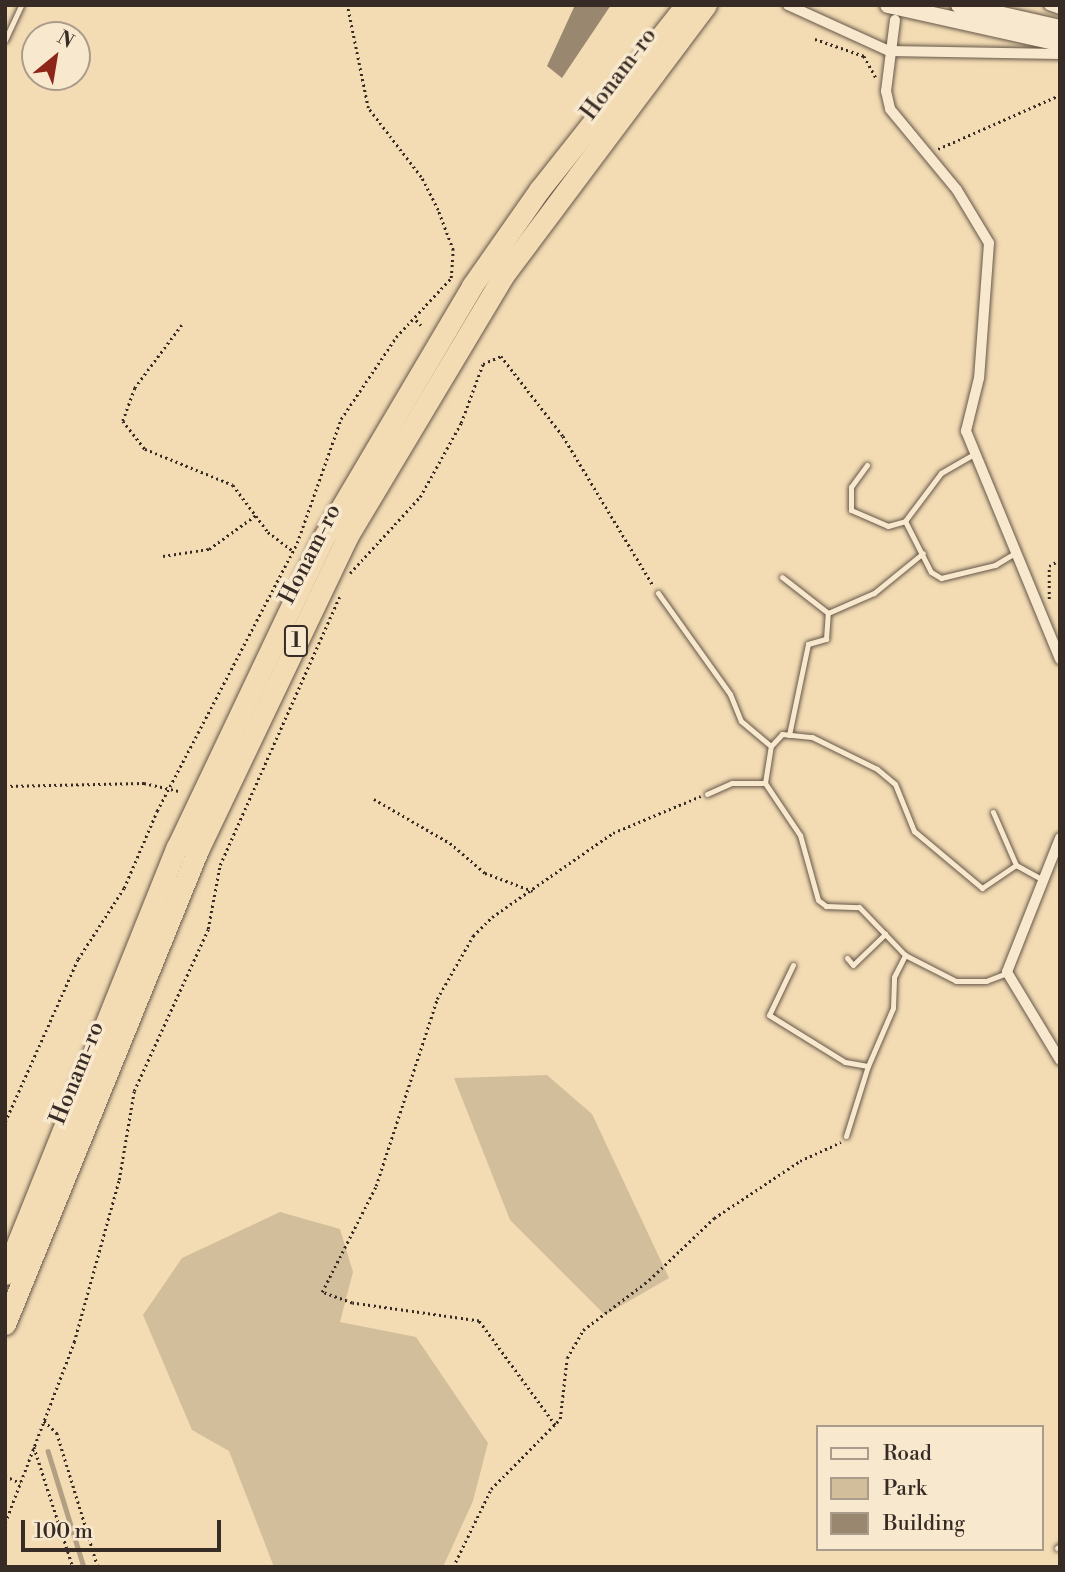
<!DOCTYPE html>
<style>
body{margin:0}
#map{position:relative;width:1065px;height:1572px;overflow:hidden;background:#f3dcb4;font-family:"Libre Bodoni",serif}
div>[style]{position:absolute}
.green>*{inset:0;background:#d3be9c}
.stream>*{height:4.5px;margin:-2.25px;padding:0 2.25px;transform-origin:2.25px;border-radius:2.25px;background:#b3a083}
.building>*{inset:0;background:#99876f}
.path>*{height:2.5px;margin-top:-1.25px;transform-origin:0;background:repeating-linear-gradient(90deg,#372b25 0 2px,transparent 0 5.5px)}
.roads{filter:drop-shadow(0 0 2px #665749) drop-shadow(0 0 2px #665749)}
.lane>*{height:5px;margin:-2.5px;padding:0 2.5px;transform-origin:2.5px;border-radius:2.5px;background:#f7e8ce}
.street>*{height:10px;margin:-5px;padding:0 5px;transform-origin:5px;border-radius:5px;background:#f7e8ce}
.secondary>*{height:16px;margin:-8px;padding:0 8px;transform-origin:8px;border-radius:8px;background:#f7e8ce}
.highway>*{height:21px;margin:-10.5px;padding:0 10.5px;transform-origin:10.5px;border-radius:10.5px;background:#f3dcb4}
span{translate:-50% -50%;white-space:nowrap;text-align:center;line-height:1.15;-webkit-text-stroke:7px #f7e8ce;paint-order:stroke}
.shield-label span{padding:2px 5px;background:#f7e8ce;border:2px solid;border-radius:5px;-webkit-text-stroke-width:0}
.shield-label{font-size:21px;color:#372b25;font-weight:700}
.street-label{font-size:23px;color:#372b25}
.frame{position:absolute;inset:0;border:7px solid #372b25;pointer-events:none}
.legend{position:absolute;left:816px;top:1425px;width:228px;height:126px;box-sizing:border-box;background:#f7e8ce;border:2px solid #aa9c8a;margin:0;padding:9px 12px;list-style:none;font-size:21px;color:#372b25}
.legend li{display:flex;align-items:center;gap:14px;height:35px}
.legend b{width:35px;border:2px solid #aa9c8a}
.north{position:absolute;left:21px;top:21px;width:70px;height:70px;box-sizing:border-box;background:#f7e8ce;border:2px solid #aa9c8a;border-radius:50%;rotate:30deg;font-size:19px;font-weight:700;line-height:28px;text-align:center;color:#372b25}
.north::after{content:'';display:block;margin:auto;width:24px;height:32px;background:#8f2418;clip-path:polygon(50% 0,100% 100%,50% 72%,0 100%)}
.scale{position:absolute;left:21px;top:1520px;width:200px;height:32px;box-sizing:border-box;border:4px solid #372b25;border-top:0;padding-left:9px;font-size:21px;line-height:24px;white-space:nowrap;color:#372b25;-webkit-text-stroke:5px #f7e8ce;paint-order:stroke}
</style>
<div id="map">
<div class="green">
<i style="clip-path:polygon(547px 1075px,592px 1114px,669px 1278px,605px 1315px,510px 1220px,454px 1078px)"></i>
<i style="clip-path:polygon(280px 1212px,340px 1229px,353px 1272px,340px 1322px,416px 1337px,488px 1443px,473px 1501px,443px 1567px,274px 1567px,229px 1451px,192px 1430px,143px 1315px,182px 1258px)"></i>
</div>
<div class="stream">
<i style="left:48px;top:1451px;width:121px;rotate:72.8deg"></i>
</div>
<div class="building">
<i style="clip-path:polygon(575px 5px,611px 5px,562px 78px,547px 66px)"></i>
</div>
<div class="path">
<i style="left:815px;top:39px;width:52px;rotate:19.1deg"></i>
<i style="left:864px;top:56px;width:25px;rotate:61deg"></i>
<i style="left:938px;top:149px;width:133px;rotate:-23.9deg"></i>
<i style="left:416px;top:320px;width:8px;rotate:45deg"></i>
<i style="left:182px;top:325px;width:79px;rotate:126.7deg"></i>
<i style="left:135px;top:388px;width:35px;rotate:110deg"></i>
<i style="left:123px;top:421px;width:36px;rotate:52deg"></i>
<i style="left:145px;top:449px;width:95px;rotate:22.2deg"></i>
<i style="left:233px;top:485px;width:59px;rotate:53.3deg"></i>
<i style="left:268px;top:532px;width:31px;rotate:37deg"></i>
<i style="left:163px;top:556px;width:47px;rotate:-8.7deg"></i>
<i style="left:209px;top:549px;width:58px;rotate:-35.9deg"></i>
<i style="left:350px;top:573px;width:103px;rotate:-47.4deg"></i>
<i style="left:420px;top:497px;width:85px;rotate:-61deg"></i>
<i style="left:461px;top:423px;width:63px;rotate:-69.6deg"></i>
<i style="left:483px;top:364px;width:20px;rotate:-24deg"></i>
<i style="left:501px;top:356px;width:101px;rotate:52.2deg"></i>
<i style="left:563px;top:436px;width:174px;rotate:58.9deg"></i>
<i style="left:1049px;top:599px;width:33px;rotate:-90deg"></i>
<i style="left:1049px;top:566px;width:13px;rotate:-29deg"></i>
<i style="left:5px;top:786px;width:139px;rotate:-1.2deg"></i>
<i style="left:144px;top:783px;width:36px;rotate:13deg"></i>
<i style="left:374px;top:799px;width:88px;rotate:30.1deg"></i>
<i style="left:450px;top:843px;width:46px;rotate:40.6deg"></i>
<i style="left:485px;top:873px;width:51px;rotate:20.6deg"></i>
<i style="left:5px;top:1122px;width:179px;rotate:-65.9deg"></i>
<i style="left:78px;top:959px;width:85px;rotate:-57.1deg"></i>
<i style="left:124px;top:888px;width:84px;rotate:-66.8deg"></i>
<i style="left:157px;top:811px;width:302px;rotate:-62.4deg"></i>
<i style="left:297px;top:543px;width:132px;rotate:-70.5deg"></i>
<i style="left:341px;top:419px;width:99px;rotate:-56.1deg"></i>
<i style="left:396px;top:337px;width:81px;rotate:-47deg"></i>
<i style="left:451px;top:278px;width:28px;rotate:-86deg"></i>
<i style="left:453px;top:250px;width:43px;rotate:-110.6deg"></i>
<i style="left:438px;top:210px;width:37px;rotate:-117deg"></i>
<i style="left:421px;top:177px;width:87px;rotate:-127.5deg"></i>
<i style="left:368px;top:108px;width:105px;rotate:-101.5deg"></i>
<i style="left:44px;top:1421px;width:18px;rotate:43deg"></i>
<i style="left:57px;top:1433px;width:140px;rotate:73deg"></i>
<i style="left:555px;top:1425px;width:129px;rotate:-126.2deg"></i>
<i style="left:479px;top:1321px;width:128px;rotate:-171.9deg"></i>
<i style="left:352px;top:1303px;width:32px;rotate:-160deg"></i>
<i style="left:322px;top:1292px;width:119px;rotate:-63deg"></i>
<i style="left:376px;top:1186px;width:197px;rotate:-71.9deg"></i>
<i style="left:437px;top:999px;width:73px;rotate:-60.3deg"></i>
<i style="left:473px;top:936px;width:27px;rotate:-45deg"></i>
<i style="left:492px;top:917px;width:147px;rotate:-34.8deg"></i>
<i style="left:613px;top:833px;width:95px;rotate:-22.8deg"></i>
<i style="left:34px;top:1447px;width:126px;rotate:72deg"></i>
<i style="left:5px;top:1476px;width:17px;rotate:24deg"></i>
<i style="left:5px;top:1523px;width:194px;rotate:-69.1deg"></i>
<i style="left:74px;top:1342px;width:168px;rotate:-74.5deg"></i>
<i style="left:119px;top:1180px;width:90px;rotate:-80.4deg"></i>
<i style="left:134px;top:1091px;width:178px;rotate:-65.4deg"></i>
<i style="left:208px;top:929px;width:65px;rotate:-79.4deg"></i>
<i style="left:220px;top:865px;width:295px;rotate:-66deg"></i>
<i style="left:453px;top:1567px;width:87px;rotate:-64deg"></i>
<i style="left:491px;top:1489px;width:98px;rotate:-45.4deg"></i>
<i style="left:560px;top:1419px;width:61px;rotate:-83.5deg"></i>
<i style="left:567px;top:1358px;width:32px;rotate:-60deg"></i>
<i style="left:583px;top:1330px;width:83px;rotate:-37.1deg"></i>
<i style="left:649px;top:1280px;width:90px;rotate:-43.6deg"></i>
<i style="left:714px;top:1218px;width:103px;rotate:-33.5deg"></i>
<i style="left:800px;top:1161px;width:45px;rotate:-24.9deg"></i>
</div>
<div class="roads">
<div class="lane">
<i style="left:5px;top:40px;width:38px;rotate:-65deg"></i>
<i style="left:867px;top:465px;width:27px;rotate:126deg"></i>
<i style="left:851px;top:487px;width:23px;rotate:90deg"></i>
<i style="left:851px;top:510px;width:40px;rotate:23.4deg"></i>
<i style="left:888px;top:526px;width:18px;rotate:-16deg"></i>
<i style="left:905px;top:521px;width:60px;rotate:-53.1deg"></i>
<i style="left:941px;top:473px;width:38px;rotate:-30deg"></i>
<i style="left:905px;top:521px;width:57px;rotate:63deg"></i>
<i style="left:931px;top:572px;width:12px;rotate:31deg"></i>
<i style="left:941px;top:578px;width:56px;rotate:-13.5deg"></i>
<i style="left:995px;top:565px;width:23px;rotate:-31deg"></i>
<i style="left:782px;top:577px;width:58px;rotate:38deg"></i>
<i style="left:658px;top:593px;width:124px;rotate:54.5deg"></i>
<i style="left:730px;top:694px;width:29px;rotate:68deg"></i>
<i style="left:741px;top:721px;width:39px;rotate:40deg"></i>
<i style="left:789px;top:735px;width:93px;rotate:-78.2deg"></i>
<i style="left:808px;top:644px;width:19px;rotate:-16deg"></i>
<i style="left:826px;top:639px;width:26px;rotate:-86deg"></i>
<i style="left:828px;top:613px;width:50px;rotate:-23.5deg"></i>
<i style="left:874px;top:593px;width:63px;rotate:-39.2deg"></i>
<i style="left:765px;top:783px;width:63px;rotate:56.1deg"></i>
<i style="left:800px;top:835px;width:67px;rotate:74.5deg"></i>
<i style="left:818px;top:900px;width:10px;rotate:37deg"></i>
<i style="left:826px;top:906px;width:33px;rotate:2deg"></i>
<i style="left:859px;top:907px;width:66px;rotate:46.2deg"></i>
<i style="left:905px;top:955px;width:57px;rotate:27deg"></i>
<i style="left:956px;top:981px;width:30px"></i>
<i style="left:986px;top:981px;width:22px;rotate:-21deg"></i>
<i style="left:707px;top:794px;width:27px;rotate:-24deg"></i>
<i style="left:732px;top:783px;width:33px"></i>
<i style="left:765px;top:783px;width:37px;rotate:-81deg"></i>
<i style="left:771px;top:746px;width:16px;rotate:-47deg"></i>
<i style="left:782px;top:734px;width:30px;rotate:6deg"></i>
<i style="left:812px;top:737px;width:72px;rotate:26.2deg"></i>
<i style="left:877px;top:769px;width:23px;rotate:40deg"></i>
<i style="left:895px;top:784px;width:51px;rotate:68deg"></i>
<i style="left:914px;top:831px;width:89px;rotate:40deg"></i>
<i style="left:982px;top:888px;width:41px;rotate:-34.1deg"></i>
<i style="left:1016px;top:865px;width:29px;rotate:29deg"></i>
<i style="left:993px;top:812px;width:58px;rotate:66.5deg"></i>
<i style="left:847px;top:958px;width:9px;rotate:49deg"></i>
<i style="left:853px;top:965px;width:45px;rotate:-44.1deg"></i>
<i style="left:793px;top:965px;width:55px;rotate:115.6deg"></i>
<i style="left:769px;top:1015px;width:89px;rotate:31.7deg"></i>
<i style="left:845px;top:1062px;width:23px;rotate:10deg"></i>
<i style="left:868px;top:1066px;width:63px;rotate:-66.7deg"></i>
<i style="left:893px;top:1008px;width:31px;rotate:-88deg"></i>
<i style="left:894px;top:977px;width:25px;rotate:-63deg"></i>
<i style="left:846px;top:1136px;width:73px;rotate:-72.6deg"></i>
<i style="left:1057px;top:1548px;width:4px;rotate:-34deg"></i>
</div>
<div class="street">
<i style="left:788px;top:5px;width:111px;rotate:24.5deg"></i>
<i style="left:889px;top:51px;width:171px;rotate:1deg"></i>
<i style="left:1049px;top:5px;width:12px;rotate:20deg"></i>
<i style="left:895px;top:20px;width:72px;rotate:97.2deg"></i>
<i style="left:886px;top:91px;width:18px;rotate:77deg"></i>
<i style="left:890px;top:109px;width:105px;rotate:50.4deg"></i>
<i style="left:957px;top:190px;width:62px;rotate:58.9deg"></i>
<i style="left:989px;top:243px;width:135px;rotate:94.2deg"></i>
<i style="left:979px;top:378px;width:55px;rotate:103.8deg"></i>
<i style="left:966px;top:431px;width:247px;rotate:67.6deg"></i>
<i style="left:1060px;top:838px;width:144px;rotate:111.6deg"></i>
<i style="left:1007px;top:972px;width:103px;rotate:58.9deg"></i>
</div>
<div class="secondary">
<i style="left:888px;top:5px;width:176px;rotate:12.5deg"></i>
<i style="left:959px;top:5px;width:104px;rotate:12.8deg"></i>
</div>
<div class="highway">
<i style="left:5px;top:1274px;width:460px;rotate:-68.1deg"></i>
<i style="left:177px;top:847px;width:345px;rotate:-64.6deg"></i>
<i style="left:325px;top:535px;width:289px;rotate:-59.4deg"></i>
<i style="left:472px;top:286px;width:118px;rotate:-55deg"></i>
<i style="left:540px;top:189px;width:235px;rotate:-51.6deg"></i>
<i style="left:5px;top:1324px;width:512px;rotate:-67.85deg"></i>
<i style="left:198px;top:850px;width:347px;rotate:-64.5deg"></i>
<i style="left:347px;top:537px;width:304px;rotate:-59.1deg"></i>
<i style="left:503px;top:276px;width:339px;rotate:-53.2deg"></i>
</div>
</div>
<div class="shield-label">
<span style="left:296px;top:641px">1</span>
</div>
<div class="street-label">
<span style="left:619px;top:74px;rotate:-53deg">Honam-ro</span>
<span style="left:310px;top:554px;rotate:-63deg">Honam-ro</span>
<span style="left:77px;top:1073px;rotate:-68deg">Honam-ro</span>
</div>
<div class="frame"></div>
<ul class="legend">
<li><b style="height:9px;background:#f7e8ce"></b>Road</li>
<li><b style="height:19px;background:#d3be9c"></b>Park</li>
<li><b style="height:19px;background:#99876f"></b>Building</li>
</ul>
<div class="north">N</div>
<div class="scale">100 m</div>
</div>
